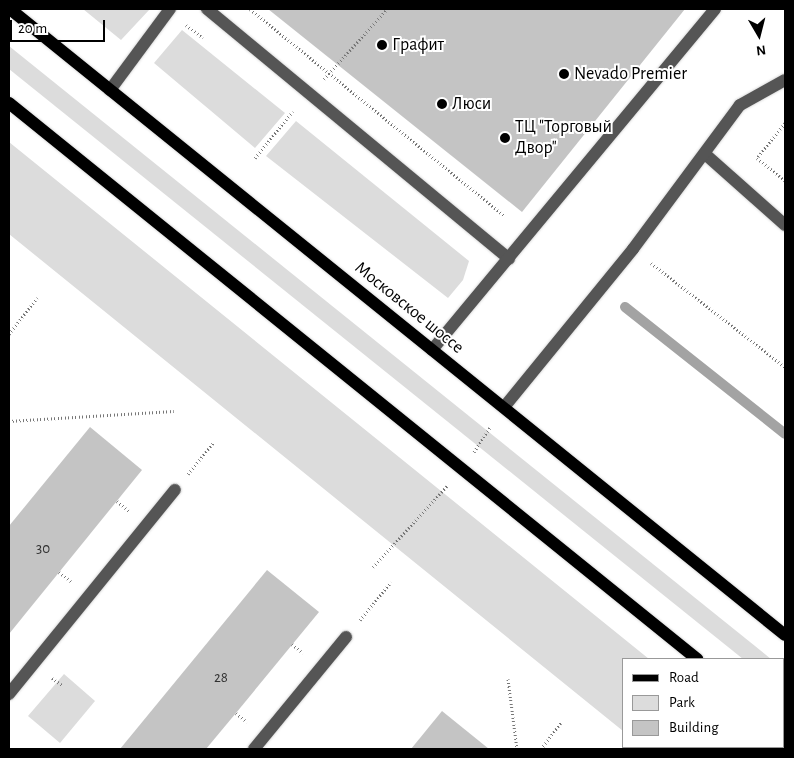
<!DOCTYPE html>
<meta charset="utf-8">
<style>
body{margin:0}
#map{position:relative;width:794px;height:758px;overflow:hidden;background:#fff;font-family:"Alegreya Sans",sans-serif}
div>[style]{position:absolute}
.green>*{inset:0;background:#dcdcdc}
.stream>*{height:10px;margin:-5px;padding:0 5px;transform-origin:5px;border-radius:5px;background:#a3a3a3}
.building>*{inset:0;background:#c4c4c4}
.path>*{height:3px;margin-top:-1.5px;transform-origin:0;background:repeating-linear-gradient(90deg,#777 0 1px,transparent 0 3.5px)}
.roads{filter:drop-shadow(0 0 1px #dbdbdb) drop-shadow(0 0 1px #dbdbdb)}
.minor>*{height:12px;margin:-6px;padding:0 6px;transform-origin:6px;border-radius:6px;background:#555}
.major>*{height:12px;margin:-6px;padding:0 6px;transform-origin:6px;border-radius:6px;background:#000}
.dots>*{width:14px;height:14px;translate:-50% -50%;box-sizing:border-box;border:2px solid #fff;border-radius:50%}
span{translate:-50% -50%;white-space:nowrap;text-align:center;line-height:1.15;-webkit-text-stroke:4px #fff;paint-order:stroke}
.number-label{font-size:15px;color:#313131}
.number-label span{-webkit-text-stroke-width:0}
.poi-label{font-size:18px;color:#000}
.left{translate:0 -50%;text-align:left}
.street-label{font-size:18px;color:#000}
.frame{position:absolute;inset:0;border:10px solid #000;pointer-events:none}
.legend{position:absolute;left:622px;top:658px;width:162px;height:90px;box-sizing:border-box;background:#fff;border:1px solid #999;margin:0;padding:6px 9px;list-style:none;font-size:15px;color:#000}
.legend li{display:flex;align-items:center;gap:10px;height:25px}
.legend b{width:25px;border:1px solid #999}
.north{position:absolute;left:734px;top:10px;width:50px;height:50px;-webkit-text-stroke:4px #fff;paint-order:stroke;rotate:172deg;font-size:14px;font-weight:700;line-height:20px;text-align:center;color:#000}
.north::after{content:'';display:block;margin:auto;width:18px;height:22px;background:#000;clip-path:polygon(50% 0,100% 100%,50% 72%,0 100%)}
.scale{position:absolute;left:10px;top:20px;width:95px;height:22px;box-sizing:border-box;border:2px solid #000;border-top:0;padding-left:6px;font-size:15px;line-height:18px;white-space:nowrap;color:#000;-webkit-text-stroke:4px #fff;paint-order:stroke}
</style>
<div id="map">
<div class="green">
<i style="clip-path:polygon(83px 9px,150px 9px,121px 40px)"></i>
<i style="clip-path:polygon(182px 30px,285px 113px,255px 148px,154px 63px)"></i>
<i style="clip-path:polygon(9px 46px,771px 659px,743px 659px,9px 69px)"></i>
<i style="clip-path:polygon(296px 121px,469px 261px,463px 280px,448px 298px,266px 156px)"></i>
<i style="clip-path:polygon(9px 142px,649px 659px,623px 659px,623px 731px,9px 234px)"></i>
<i style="clip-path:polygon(64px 674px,95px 701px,60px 743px,28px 716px)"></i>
<i style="clip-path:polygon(643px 747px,757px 747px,760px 749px,646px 749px)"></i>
</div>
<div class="stream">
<i style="left:625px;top:307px;width:204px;rotate:38.4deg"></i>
</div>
<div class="building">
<i style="clip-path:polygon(268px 9px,685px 9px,522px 212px)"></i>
<i style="clip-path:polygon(90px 427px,142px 470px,9px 634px,9px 526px)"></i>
<i style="clip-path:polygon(267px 570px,319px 612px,236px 713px,206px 749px,120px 749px)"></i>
<i style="clip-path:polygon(442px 711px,489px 749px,411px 749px)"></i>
</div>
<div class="path">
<i style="left:250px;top:9px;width:328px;rotate:39.1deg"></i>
<i style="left:186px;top:25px;width:21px;rotate:37deg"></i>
<i style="left:324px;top:79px;width:94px;rotate:-48deg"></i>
<i style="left:785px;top:123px;width:45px;rotate:128.7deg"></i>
<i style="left:757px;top:158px;width:36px;rotate:39deg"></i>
<i style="left:255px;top:158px;width:60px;rotate:-51deg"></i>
<i style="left:651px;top:263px;width:170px;rotate:37.8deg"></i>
<i style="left:9px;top:334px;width:46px;rotate:-52.1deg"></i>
<i style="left:9px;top:421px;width:165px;rotate:-3.5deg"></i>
<i style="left:474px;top:452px;width:31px;rotate:-57deg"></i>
<i style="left:188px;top:474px;width:40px;rotate:-51deg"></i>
<i style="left:117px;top:501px;width:17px;rotate:40deg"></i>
<i style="left:373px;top:567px;width:110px;rotate:-47.6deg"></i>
<i style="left:59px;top:572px;width:16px;rotate:38deg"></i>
<i style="left:360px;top:620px;width:49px;rotate:-50.8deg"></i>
<i style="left:292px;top:644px;width:14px;rotate:39deg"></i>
<i style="left:52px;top:678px;width:12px;rotate:35deg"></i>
<i style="left:508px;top:679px;width:71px;rotate:82.7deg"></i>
<i style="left:236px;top:713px;width:14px;rotate:39deg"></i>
<i style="left:541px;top:749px;width:34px;rotate:-53deg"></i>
</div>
<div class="roads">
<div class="minor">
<i style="left:207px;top:9px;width:392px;rotate:39.6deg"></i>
<i style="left:110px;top:90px;width:101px;rotate:-53.5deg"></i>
<i style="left:705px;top:154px;width:107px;rotate:41.6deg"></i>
<i style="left:432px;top:350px;width:443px;rotate:-50.3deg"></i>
<i style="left:505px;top:406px;width:203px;rotate:-50.8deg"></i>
<i style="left:633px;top:249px;width:179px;rotate:-53.4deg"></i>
<i style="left:740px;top:105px;width:51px;rotate:-29.1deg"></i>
<i style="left:9px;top:694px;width:263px;rotate:-50.9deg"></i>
<i style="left:254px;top:749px;width:145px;rotate:-50.6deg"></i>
</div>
<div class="major">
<i style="left:10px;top:9px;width:996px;rotate:38.93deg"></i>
<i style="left:9px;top:103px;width:885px;rotate:38.94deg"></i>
<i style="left:783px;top:728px;width:3px;rotate:45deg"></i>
</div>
</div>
<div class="dots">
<i style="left:382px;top:45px;background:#000"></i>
<i style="left:564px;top:74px;background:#000"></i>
<i style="left:442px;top:104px;background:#000"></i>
<i style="left:505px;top:138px;background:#000"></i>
</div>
<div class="number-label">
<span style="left:43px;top:549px">30</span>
<span style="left:221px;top:678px">28</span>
</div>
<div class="poi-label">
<span class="left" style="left:392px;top:45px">Графит</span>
<span class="left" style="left:574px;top:74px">Nevado Premier</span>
<span class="left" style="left:452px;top:104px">Люси</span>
<span class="left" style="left:515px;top:138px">ТЦ "Торговый<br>Двор"</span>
</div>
<div class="street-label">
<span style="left:409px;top:308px;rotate:39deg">Московское шоссе</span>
</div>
<div class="frame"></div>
<ul class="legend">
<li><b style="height:6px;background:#000"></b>Road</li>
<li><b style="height:14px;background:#dcdcdc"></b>Park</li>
<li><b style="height:14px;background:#c4c4c4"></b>Building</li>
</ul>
<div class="north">N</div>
<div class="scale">20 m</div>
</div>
